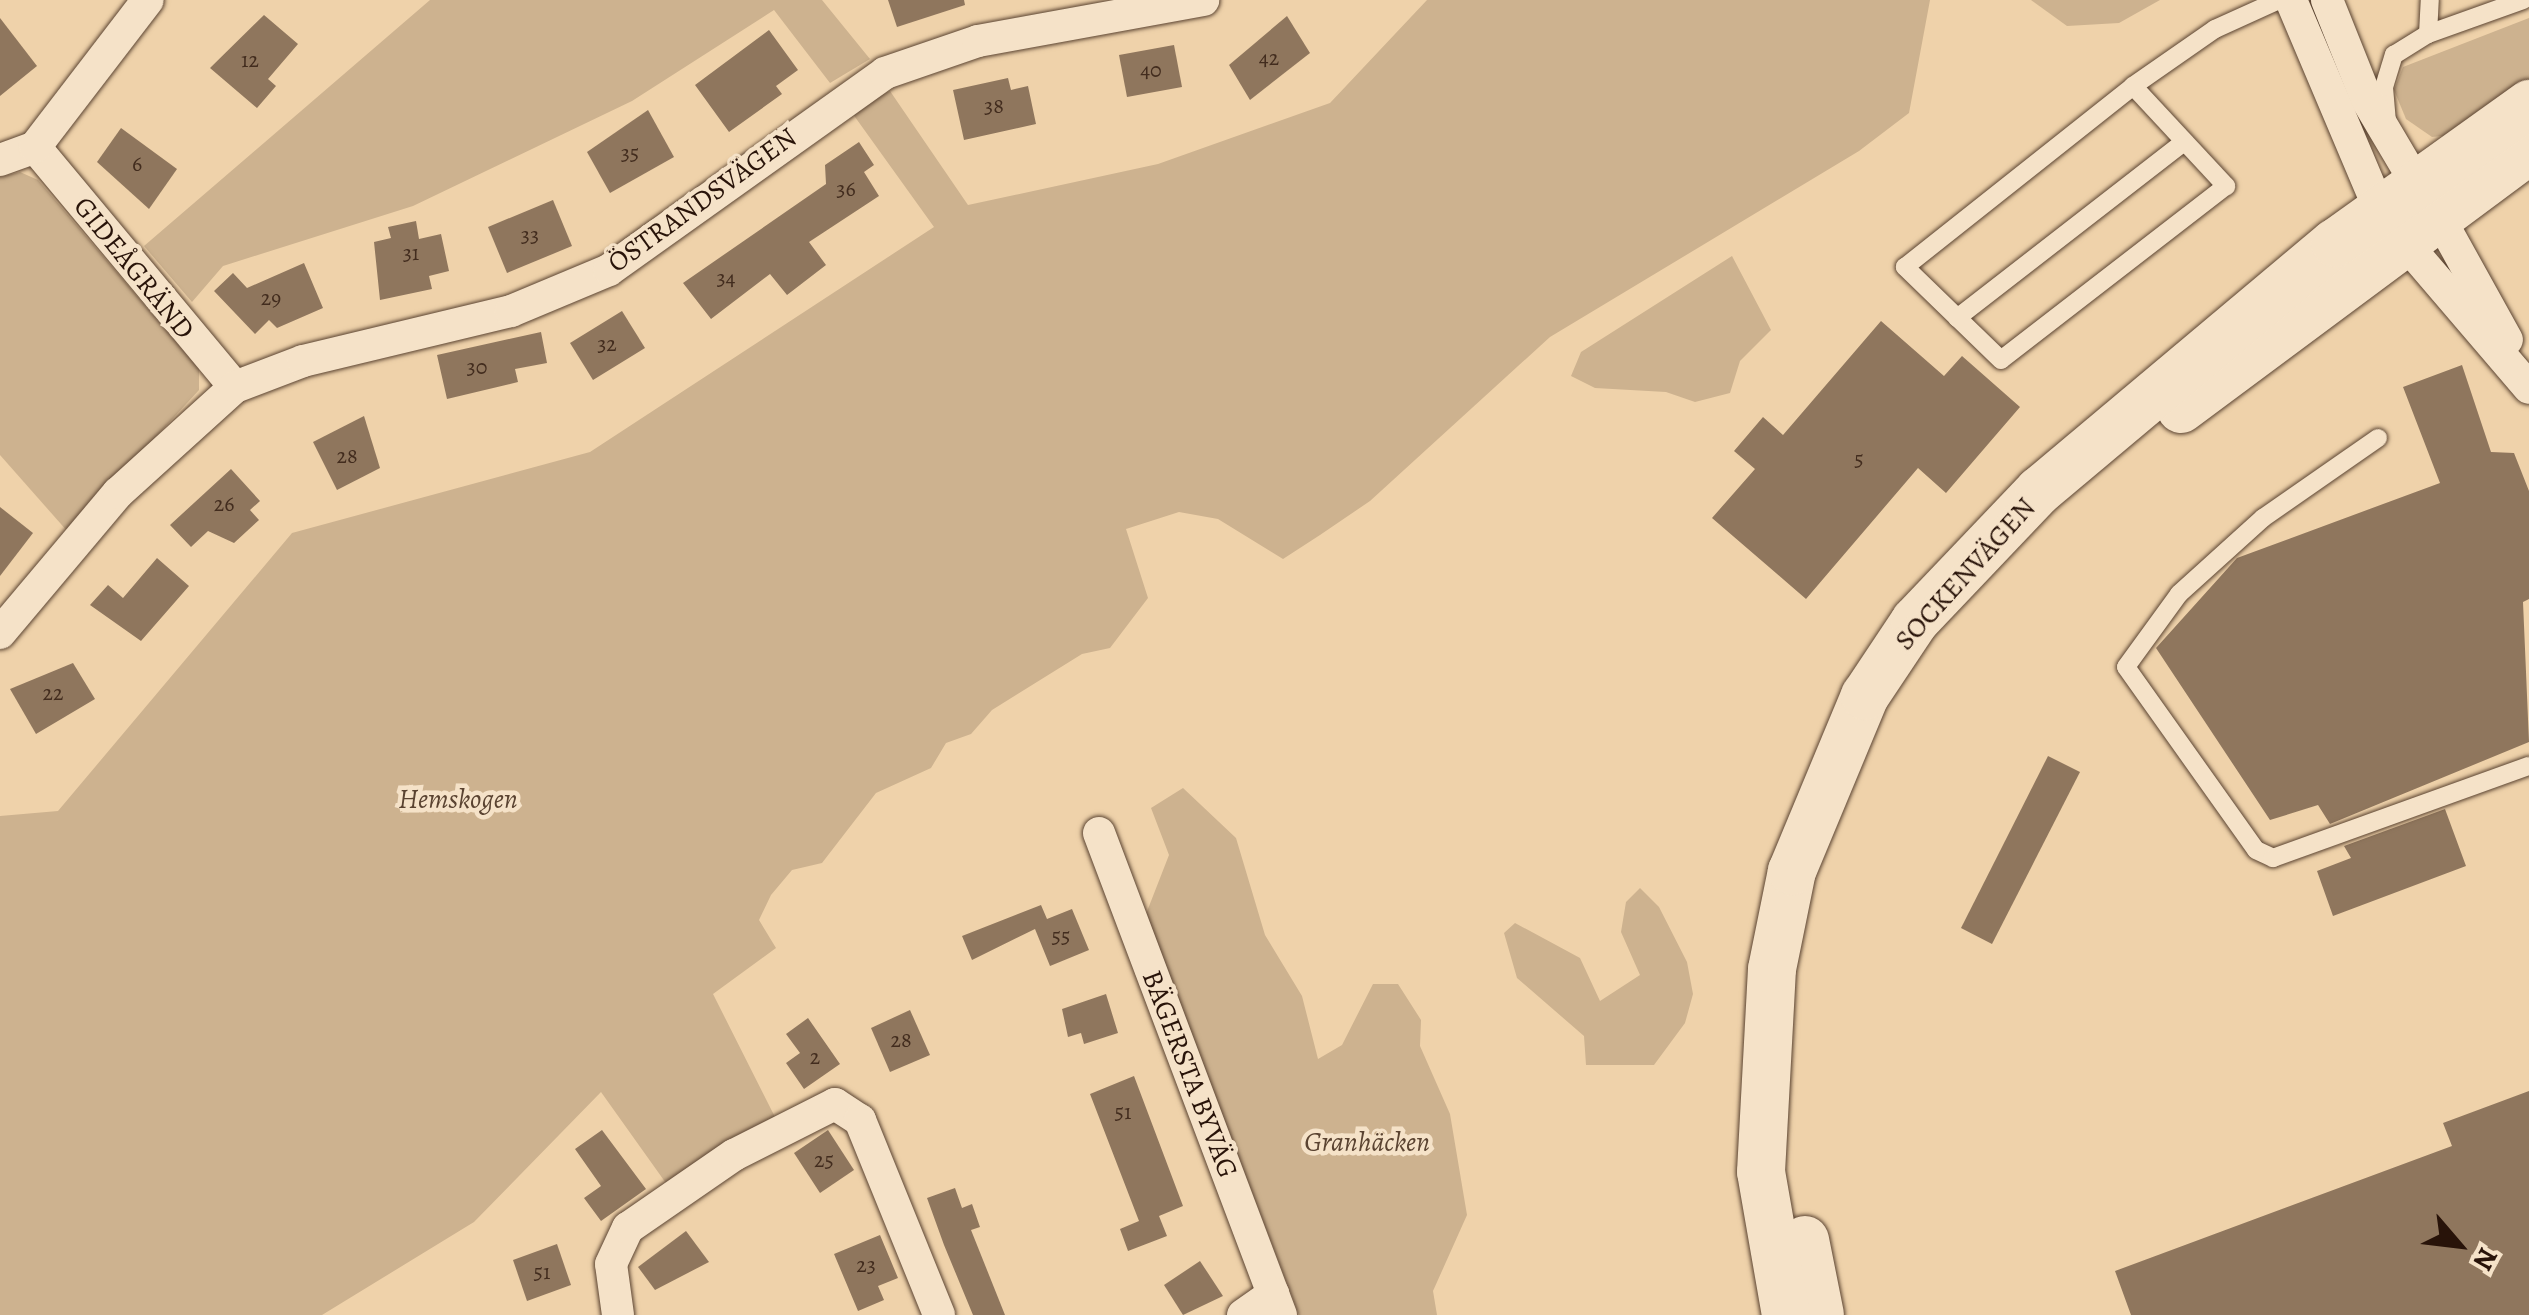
<!DOCTYPE html>
<meta charset="utf-8">
<style>
body{margin:0}
#map{position:relative;width:2529px;height:1315px;overflow:hidden;background:#efd2aa;font-family:Alegreya,serif}
div>[style]{position:absolute}
.green>*{inset:0;background:#cdb28f}
.building>*{inset:0;background:#8f765d}
.roads{filter:drop-shadow(0 0 2px #5a4331) drop-shadow(0 0 2px #5a4331)}
.lane>*{height:18px;margin:-9px;padding:0 9px;transform-origin:9px;border-radius:9px;background:#f5e2c8}
.street>*{height:32px;margin:-16px;padding:0 16px;transform-origin:16px;border-radius:16px;background:#f5e2c8}
.secondary>*{height:48px;margin:-24px;padding:0 24px;transform-origin:24px;border-radius:24px;background:#f5e2c8}
span{translate:-50% -50%;white-space:nowrap;text-align:center;line-height:1.15;-webkit-text-stroke:9px #f5e2c8;paint-order:stroke}
.number-label{font-size:22px;color:#422c1e}
.number-label span{-webkit-text-stroke-width:0}
.street-label{font-size:28px;color:#281309}
.park-label{font-size:28px;color:#5a4331;font-style:italic}
.north{position:absolute;left:2409px;top:1195px;width:100px;height:100px;-webkit-text-stroke:8px #f5e2c8;paint-order:stroke;rotate:118deg;font-size:28px;font-weight:700;line-height:40px;text-align:center;color:#281309}
.north::after{content:'';display:block;margin:auto;width:35px;height:45px;background:#281309;clip-path:polygon(50% 0,100% 100%,50% 72%,0 100%)}
</style>
<div id="map">
<div class="green">
<i style="clip-path:polygon(430px 0,822px 0,870px 59px,830px 83px,774px 10px,632px 101px,413px 206px,223px 266px,192px 302px,144px 246px)"></i>
<i style="clip-path:polygon(1427px 0,1930px 0,1909px 113px,1859px 151px,1550px 337px,1370px 501px,1320px 535px,1283px 559px,1218px 519px,1179px 512px,1126px 529px,1148px 598px,1110px 648px,1082px 654px,992px 710px,971px 734px,946px 743px,931px 768px,876px 793px,822px 863px,792px 870px,771px 895px,759px 920px,776px 948px,713px 994px,776px 1119px,668px 1186px,601px 1092px,474px 1222px,322px 1315px,0 1315px,0 816px,58px 811px,292px 533px,590px 452px,934px 227px,850px 110px,890px 91px,968px 205px,1158px 164px,1330px 103px)"></i>
<i style="clip-path:polygon(2031px 0,2160px 0,2119px 23px,2067px 26px)"></i>
<i style="clip-path:polygon(2529px 18px,2529px 80px,2460px 134px,2432px 137px,2406px 119px,2394px 90px,2403px 67px)"></i>
<i style="clip-path:polygon(20px 172px,38px 180px,199px 369px,199px 390px,68px 532px,0 455px,0 177px)"></i>
<i style="clip-path:polygon(1732px 256px,1771px 330px,1740px 361px,1730px 393px,1695px 402px,1666px 392px,1595px 388px,1571px 376px,1581px 352px)"></i>
<i style="clip-path:polygon(1183px 788px,1236px 838px,1265px 935px,1302px 996px,1318px 1059px,1342px 1045px,1373px 984px,1398px 984px,1421px 1020px,1420px 1046px,1450px 1114px,1467px 1215px,1433px 1291px,1437px 1315px,1299px 1315px,1146px 914px,1169px 855px,1151px 808px)"></i>
<i style="clip-path:polygon(1640px 888px,1659px 907px,1687px 962px,1693px 994px,1685px 1023px,1654px 1065px,1586px 1065px,1584px 1036px,1517px 978px,1504px 933px,1515px 923px,1580px 958px,1600px 1001px,1640px 975px,1621px 932px,1626px 902px)"></i>
</div>
<div class="building">
<i style="clip-path:polygon(888px 0,964px 0,965px 5px,897px 27px)"></i>
<i style="clip-path:polygon(264px 15px,298px 44px,268px 79px,276px 86px,257px 108px,210px 68px)"></i>
<i style="clip-path:polygon(1287px 16px,1310px 53px,1250px 100px,1229px 65px)"></i>
<i style="clip-path:polygon(0 18px,37px 66px,0 96px)"></i>
<i style="clip-path:polygon(769px 30px,798px 70px,776px 86px,782px 94px,729px 132px,695px 85px)"></i>
<i style="clip-path:polygon(1174px 45px,1182px 87px,1127px 97px,1119px 55px)"></i>
<i style="clip-path:polygon(1008px 78px,1011px 90px,1028px 86px,1036px 124px,964px 140px,953px 90px)"></i>
<i style="clip-path:polygon(648px 110px,674px 157px,610px 193px,587px 152px)"></i>
<i style="clip-path:polygon(121px 128px,177px 169px,149px 209px,97px 162px)"></i>
<i style="clip-path:polygon(859px 142px,874px 165px,864px 172px,879px 196px,809px 242px,826px 265px,787px 295px,770px 274px,711px 319px,683px 283px,826px 184px,825px 165px)"></i>
<i style="clip-path:polygon(553px 200px,572px 246px,507px 273px,488px 227px)"></i>
<i style="clip-path:polygon(416px 221px,419px 239px,441px 234px,449px 271px,429px 276px,432px 289px,380px 300px,374px 242px,391px 238px,388px 227px)"></i>
<i style="clip-path:polygon(304px 263px,323px 308px,277px 328px,269px 320px,255px 334px,214px 291px,233px 273px,247px 288px)"></i>
<i style="clip-path:polygon(622px 311px,645px 348px,593px 380px,570px 343px)"></i>
<i style="clip-path:polygon(1881px 321px,1944px 376px,1962px 356px,2020px 407px,1946px 493px,1918px 468px,1806px 599px,1712px 518px,1755px 469px,1734px 451px,1763px 417px,1783px 435px)"></i>
<i style="clip-path:polygon(541px 332px,547px 363px,515px 369px,518px 382px,447px 399px,437px 355px)"></i>
<i style="clip-path:polygon(2462px 365px,2491px 452px,2514px 453px,2529px 491px,2529px 599px,2523px 602px,2529px 742px,2330px 824px,2318px 805px,2270px 820px,2156px 648px,2237px 558px,2440px 483px,2403px 387px)"></i>
<i style="clip-path:polygon(364px 416px,380px 468px,337px 490px,313px 442px)"></i>
<i style="clip-path:polygon(231px 469px,260px 501px,250px 510px,259px 520px,234px 543px,208px 531px,191px 547px,170px 525px)"></i>
<i style="clip-path:polygon(0 507px,33px 533px,0 576px)"></i>
<i style="clip-path:polygon(157px 558px,189px 586px,141px 641px,90px 605px,108px 585px,123px 598px)"></i>
<i style="clip-path:polygon(73px 663px,95px 699px,36px 734px,10px 689px)"></i>
<i style="clip-path:polygon(2048px 756px,2080px 772px,1992px 944px,1961px 928px)"></i>
<i style="clip-path:polygon(2445px 809px,2466px 866px,2333px 916px,2317px 871px,2351px 858px,2344px 846px)"></i>
<i style="clip-path:polygon(1041px 905px,1047px 919px,1072px 909px,1089px 950px,1050px 966px,1035px 929px,972px 960px,962px 936px)"></i>
<i style="clip-path:polygon(1106px 994px,1118px 1033px,1084px 1044px,1081px 1033px,1068px 1037px,1062px 1009px)"></i>
<i style="clip-path:polygon(910px 1010px,930px 1055px,890px 1072px,871px 1028px)"></i>
<i style="clip-path:polygon(808px 1018px,840px 1064px,804px 1089px,786px 1063px,800px 1053px,786px 1034px)"></i>
<i style="clip-path:polygon(1134px 1076px,1183px 1206px,1159px 1216px,1167px 1236px,1128px 1251px,1120px 1229px,1139px 1221px,1090px 1094px)"></i>
<i style="clip-path:polygon(2529px 1091px,2529px 1315px,2131px 1315px,2115px 1271px,2452px 1146px,2443px 1123px)"></i>
<i style="clip-path:polygon(602px 1130px,646px 1189px,601px 1221px,584px 1198px,601px 1186px,575px 1149px)"></i>
<i style="clip-path:polygon(828px 1130px,854px 1170px,820px 1193px,794px 1153px)"></i>
<i style="clip-path:polygon(955px 1188px,962px 1208px,972px 1204px,980px 1227px,971px 1230px,1005px 1315px,973px 1315px,944px 1245px,927px 1198px)"></i>
<i style="clip-path:polygon(686px 1231px,709px 1262px,655px 1290px,638px 1267px)"></i>
<i style="clip-path:polygon(880px 1235px,898px 1278px,878px 1286px,884px 1300px,858px 1311px,834px 1254px)"></i>
<i style="clip-path:polygon(557px 1244px,571px 1285px,527px 1301px,513px 1260px)"></i>
<i style="clip-path:polygon(1200px 1261px,1223px 1296px,1183px 1315px,1164px 1285px)"></i>
</div>
<div class="roads">
<div class="lane">
<i style="left:2428px;top:34px;width:34px;rotate:-87deg"></i>
<i style="left:2133px;top:86px;width:137px;rotate:47.1deg"></i>
<i style="left:2226px;top:186px;width:284px;rotate:142.3deg"></i>
<i style="left:2001px;top:360px;width:134px;rotate:-135.9deg"></i>
<i style="left:1905px;top:267px;width:291px;rotate:-38.4deg"></i>
<i style="left:2133px;top:86px;width:100px;rotate:-34.8deg"></i>
<i style="left:2215px;top:29px;width:70px;rotate:-24.4deg"></i>
<i style="left:2387px;top:122px;width:35px;rotate:-95deg"></i>
<i style="left:2384px;top:87px;width:34px;rotate:-73deg"></i>
<i style="left:2394px;top:55px;width:40px;rotate:-32deg"></i>
<i style="left:2428px;top:34px;width:101px;rotate:-19.7deg"></i>
<i style="left:1957px;top:318px;width:287px;rotate:-37.8deg"></i>
<i style="left:2378px;top:438px;width:140px;rotate:145.2deg"></i>
<i style="left:2263px;top:518px;width:113px;rotate:137.9deg"></i>
<i style="left:2179px;top:594px;width:90px;rotate:126deg"></i>
<i style="left:2126px;top:667px;width:224px;rotate:54.6deg"></i>
<i style="left:2256px;top:850px;width:19px;rotate:25deg"></i>
<i style="left:2273px;top:858px;width:272px;rotate:-19.8deg"></i>
</div>
<div class="street">
<i style="left:2291px;top:0;width:231px;rotate:67.1deg"></i>
<i style="left:2327px;top:0;width:108px;rotate:68.2deg"></i>
<i style="left:2367px;top:100px;width:102px;rotate:59.4deg"></i>
<i style="left:35px;top:147px;width:312px;rotate:50.2deg"></i>
<i style="left:0;top:160px;width:37px;rotate:-20deg"></i>
<i style="left:35px;top:147px;width:185px;rotate:-52.5deg"></i>
<i style="left:2440px;top:219px;width:138px;rotate:61deg"></i>
<i style="left:2406px;top:244px;width:189px;rotate:49.5deg"></i>
<i style="left:0;top:633px;width:183px;rotate:-49.9deg"></i>
<i style="left:118px;top:493px;width:158px;rotate:-42.2deg"></i>
<i style="left:235px;top:387px;width:73px;rotate:-20.9deg"></i>
<i style="left:303px;top:361px;width:214px;rotate:-13.5deg"></i>
<i style="left:511px;top:311px;width:106px;rotate:-22.7deg"></i>
<i style="left:609px;top:270px;width:339px;rotate:-35.5deg"></i>
<i style="left:885px;top:73px;width:98px;rotate:-19deg"></i>
<i style="left:978px;top:41px;width:229px;rotate:-10.3deg"></i>
<i style="left:1099px;top:833px;width:515px;rotate:69.31deg"></i>
<i style="left:618px;top:1315px;width:51px;rotate:-97.8deg"></i>
<i style="left:611px;top:1264px;width:40px;rotate:-65deg"></i>
<i style="left:628px;top:1228px;width:129px;rotate:-34.6deg"></i>
<i style="left:734px;top:1155px;width:113px;rotate:-26.8deg"></i>
<i style="left:835px;top:1104px;width:30px;rotate:33deg"></i>
<i style="left:860px;top:1120px;width:210px;rotate:67.9deg"></i>
<i style="left:1243px;top:1315px;width:37px;rotate:-35deg"></i>
</div>
<div class="secondary">
<i style="left:2181px;top:409px;width:433px;rotate:-36.6deg"></i>
<i style="left:1805px;top:1240px;width:76px;rotate:78.7deg"></i>
<i style="left:1786px;top:1315px;width:145px;rotate:-99.9deg"></i>
<i style="left:1761px;top:1172px;width:203px;rotate:-86.9deg"></i>
<i style="left:1772px;top:969px;width:100px;rotate:-78.5deg"></i>
<i style="left:1792px;top:871px;width:190px;rotate:-67.4deg"></i>
<i style="left:1865px;top:696px;width:90px;rotate:-56.3deg"></i>
<i style="left:1915px;top:621px;width:180px;rotate:-46.4deg"></i>
<i style="left:2039px;top:491px;width:386px;rotate:-40deg"></i>
<i style="left:2335px;top:243px;width:239px;rotate:-35.6deg"></i>
</div>
</div>
<div class="number-label">
<span style="left:1269px;top:59px">42</span>
<span style="left:250px;top:61px">12</span>
<span style="left:1151px;top:71px">40</span>
<span style="left:994px;top:107px">38</span>
<span style="left:630px;top:154px">35</span>
<span style="left:137px;top:165px">6</span>
<span style="left:846px;top:190px">36</span>
<span style="left:530px;top:236px">33</span>
<span style="left:411px;top:254px">31</span>
<span style="left:726px;top:279px">34</span>
<span style="left:271px;top:299px">29</span>
<span style="left:607px;top:345px">32</span>
<span style="left:477px;top:368px">30</span>
<span style="left:347px;top:457px">28</span>
<span style="left:1859px;top:460px">5</span>
<span style="left:224px;top:505px">26</span>
<span style="left:53px;top:694px">22</span>
<span style="left:1061px;top:937px">55</span>
<span style="left:901px;top:1041px">28</span>
<span style="left:815px;top:1058px">2</span>
<span style="left:1123px;top:1113px">51</span>
<span style="left:824px;top:1161px">25</span>
<span style="left:866px;top:1266px">23</span>
<span style="left:542px;top:1273px">51</span>
</div>
<div class="street-label">
<span style="left:702px;top:200px;rotate:-36deg">ÖSTRANDSVÄGEN</span>
<span style="left:134px;top:268px;rotate:51deg">GIDEÅGRÄND</span>
<span style="left:1965px;top:574px;rotate:-48deg">SOCKENVÄGEN</span>
<span style="left:1190px;top:1074px;rotate:69deg">BÄGERSTA BYVÄG</span>
</div>
<div class="park-label">
<span style="left:458px;top:799px">Hemskogen</span>
<span style="left:1367px;top:1142px">Granhäcken</span>
</div>
<div class="north">N</div>
</div>
